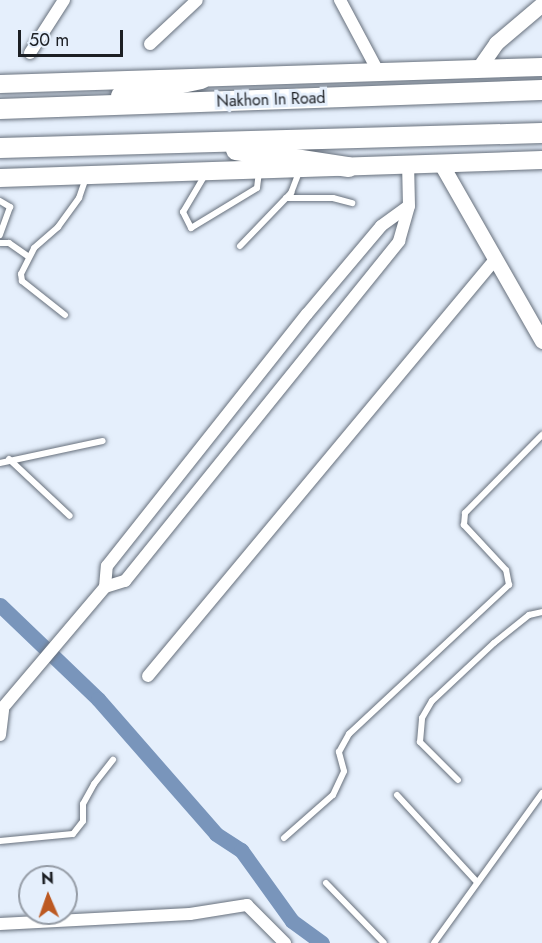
<!DOCTYPE html>
<style>
body{margin:0}
#map{position:relative;width:542px;height:943px;overflow:hidden;background:#e5effc;font-family:Jost,sans-serif}
div>[style]{position:absolute}
.canal>*{height:15px;margin:-7.5px;padding:0 7.5px;transform-origin:7.5px;border-radius:7.5px;background:#7995bb}
.roads{filter:drop-shadow(0 0 2px #67707c) drop-shadow(0 0 2px #67707c)}
.service>*{height:6px;margin:-3px;padding:0 3px;transform-origin:3px;border-radius:3px;background:#fff}
.minor>*{height:12px;margin:-6px;padding:0 6px;transform-origin:6px;border-radius:6px;background:#fff}
.tertiary>*{height:15px;margin:-7.5px;padding:0 7.5px;transform-origin:7.5px;border-radius:7.5px;background:#fff}
.secondary>*{height:18px;margin:-9px;padding:0 9px;transform-origin:9px;border-radius:9px;background:#fff}
.primary>*{height:20px;margin:-10px;padding:0 10px;transform-origin:10px;border-radius:10px;background:#fff}
span{translate:-50% -50%;white-space:nowrap;text-align:center;line-height:1.15;-webkit-text-stroke:6px #e5effc;paint-order:stroke}
.street-label{font-size:16px;color:#1c1f24}
.north{position:absolute;left:18px;top:865px;width:60px;height:60px;box-sizing:border-box;background:#e5effc;border:2px solid #959ca6;border-radius:50%;rotate:358deg;font-size:16px;font-weight:700;line-height:24px;text-align:center;color:#1c1f24}
.north::after{content:'';display:block;margin:auto;width:21px;height:27px;background:#bc5922;clip-path:polygon(50% 0,100% 100%,50% 72%,0 100%)}
.scale{position:absolute;left:18px;top:30px;width:105px;height:27px;box-sizing:border-box;border:3px solid #1c1f24;border-top:0;padding-left:8px;font-size:18px;line-height:21px;white-space:nowrap;color:#1c1f24;-webkit-text-stroke:4px #e5effc;paint-order:stroke}
</style>
<div id="map">
<div class="canal">
<i style="left:0;top:605px;width:136px;rotate:43.8deg"></i>
<i style="left:98px;top:699px;width:179px;rotate:48.8deg"></i>
<i style="left:216px;top:834px;width:30px;rotate:33deg"></i>
<i style="left:241px;top:850px;width:87px;rotate:54.3deg"></i>
<i style="left:292px;top:921px;width:37px;rotate:36deg"></i>
</div>
<div class="roads">
<div class="service">
<i style="left:205px;top:175px;width:43px;rotate:120.7deg"></i>
<i style="left:183px;top:212px;width:18px;rotate:63deg"></i>
<i style="left:191px;top:228px;width:77px;rotate:-31.2deg"></i>
<i style="left:257px;top:188px;width:17px;rotate:-83deg"></i>
<i style="left:286px;top:198px;width:47px"></i>
<i style="left:333px;top:198px;width:20px;rotate:15deg"></i>
<i style="left:0;top:201px;width:12px;rotate:31deg"></i>
<i style="left:10px;top:207px;width:30px;rotate:110deg"></i>
<i style="left:0;top:243px;width:9px"></i>
<i style="left:9px;top:243px;width:24px;rotate:35deg"></i>
<i style="left:240px;top:246px;width:74px;rotate:-46.1deg"></i>
<i style="left:291px;top:193px;width:26px;rotate:-69deg"></i>
<i style="left:65px;top:315px;width:55px;rotate:-141.7deg"></i>
<i style="left:22px;top:281px;width:7px;rotate:-98deg"></i>
<i style="left:21px;top:274px;width:29px;rotate:-63deg"></i>
<i style="left:34px;top:248px;width:32px;rotate:-41deg"></i>
<i style="left:58px;top:227px;width:36px;rotate:-54deg"></i>
<i style="left:79px;top:198px;width:21px;rotate:-71deg"></i>
<i style="left:9px;top:459px;width:83px;rotate:43.1deg"></i>
<i style="left:0;top:463px;width:105px;rotate:-12.1deg"></i>
<i style="left:458px;top:780px;width:54px;rotate:-135deg"></i>
<i style="left:420px;top:742px;width:24px;rotate:-85deg"></i>
<i style="left:422px;top:718px;width:20px;rotate:-60deg"></i>
<i style="left:432px;top:701px;width:85px;rotate:-43.1deg"></i>
<i style="left:494px;top:643px;width:45px;rotate:-38.7deg"></i>
<i style="left:529px;top:615px;width:13px;rotate:-13deg"></i>
<i style="left:397px;top:795px;width:117px;rotate:47.4deg"></i>
<i style="left:284px;top:838px;width:65px;rotate:-41.3deg"></i>
<i style="left:333px;top:795px;width:26px;rotate:-65deg"></i>
<i style="left:344px;top:771px;width:20px;rotate:-105deg"></i>
<i style="left:339px;top:752px;width:21px;rotate:-61deg"></i>
<i style="left:349px;top:734px;width:219px;rotate:-43deg"></i>
<i style="left:509px;top:585px;width:15px;rotate:-101deg"></i>
<i style="left:506px;top:570px;width:62px;rotate:-133deg"></i>
<i style="left:464px;top:525px;width:12px;rotate:-85deg"></i>
<i style="left:465px;top:513px;width:110px;rotate:-45.4deg"></i>
<i style="left:0;top:841px;width:73px;rotate:-5.5deg"></i>
<i style="left:73px;top:834px;width:16px;rotate:-52deg"></i>
<i style="left:83px;top:821px;width:17px;rotate:-90deg"></i>
<i style="left:83px;top:804px;width:23px;rotate:-61deg"></i>
<i style="left:94px;top:784px;width:31px;rotate:-52deg"></i>
<i style="left:326px;top:883px;width:83px;rotate:46deg"></i>
<i style="left:434px;top:943px;width:185px;rotate:-54.2deg"></i>
</div>
<div class="minor">
<i style="left:340px;top:0;width:83px;rotate:61.9deg"></i>
<i style="left:150px;top:44px;width:64px;rotate:-43.1deg"></i>
<i style="left:30px;top:53px;width:63px;rotate:-57.3deg"></i>
<i style="left:105px;top:587px;width:21px;rotate:-85deg"></i>
<i style="left:107px;top:566px;width:322px;rotate:-51.6deg"></i>
<i style="left:307px;top:314px;width:115px;rotate:-49.9deg"></i>
<i style="left:381px;top:226px;width:34px;rotate:-36deg"></i>
<i style="left:148px;top:676px;width:539px;rotate:-50.19deg"></i>
<i style="left:0;top:711px;width:162px;rotate:-49.7deg"></i>
<i style="left:105px;top:587px;width:21px;rotate:-17deg"></i>
<i style="left:125px;top:581px;width:437px;rotate:-51.1deg"></i>
<i style="left:399px;top:241px;width:36px;rotate:-74deg"></i>
<i style="left:409px;top:206px;width:43px;rotate:-91.3deg"></i>
<i style="left:0;top:735px;width:25px;rotate:-83deg"></i>
<i style="left:0;top:924px;width:190px;rotate:-3deg"></i>
<i style="left:190px;top:914px;width:58px;rotate:-9deg"></i>
<i style="left:247px;top:905px;width:54px;rotate:45deg"></i>
</div>
<div class="tertiary">
<i style="left:478px;top:69px;width:32px;rotate:-55deg"></i>
<i style="left:496px;top:43px;width:60px;rotate:-40.3deg"></i>
<i style="left:440px;top:162px;width:206px;rotate:60.3deg"></i>
</div>
<div class="secondary">
<i style="left:0;top:84px;width:542px;rotate:-1.8deg"></i>
<i style="left:0;top:178px;width:542px;rotate:-1.9deg"></i>
</div>
<div class="primary">
<i style="left:121px;top:96px;width:82px;rotate:-12deg"></i>
<i style="left:0;top:109px;width:542px;rotate:-2.01deg"></i>
<i style="left:0;top:148px;width:542px;rotate:-1.59deg"></i>
<i style="left:236px;top:150px;width:114px;rotate:8.6deg"></i>
</div>
</div>
<div class="street-label">
<span style="left:271px;top:100px;rotate:-2deg">Nakhon In Road</span>
</div>
<div class="north">N</div>
<div class="scale">50 m</div>
</div>
